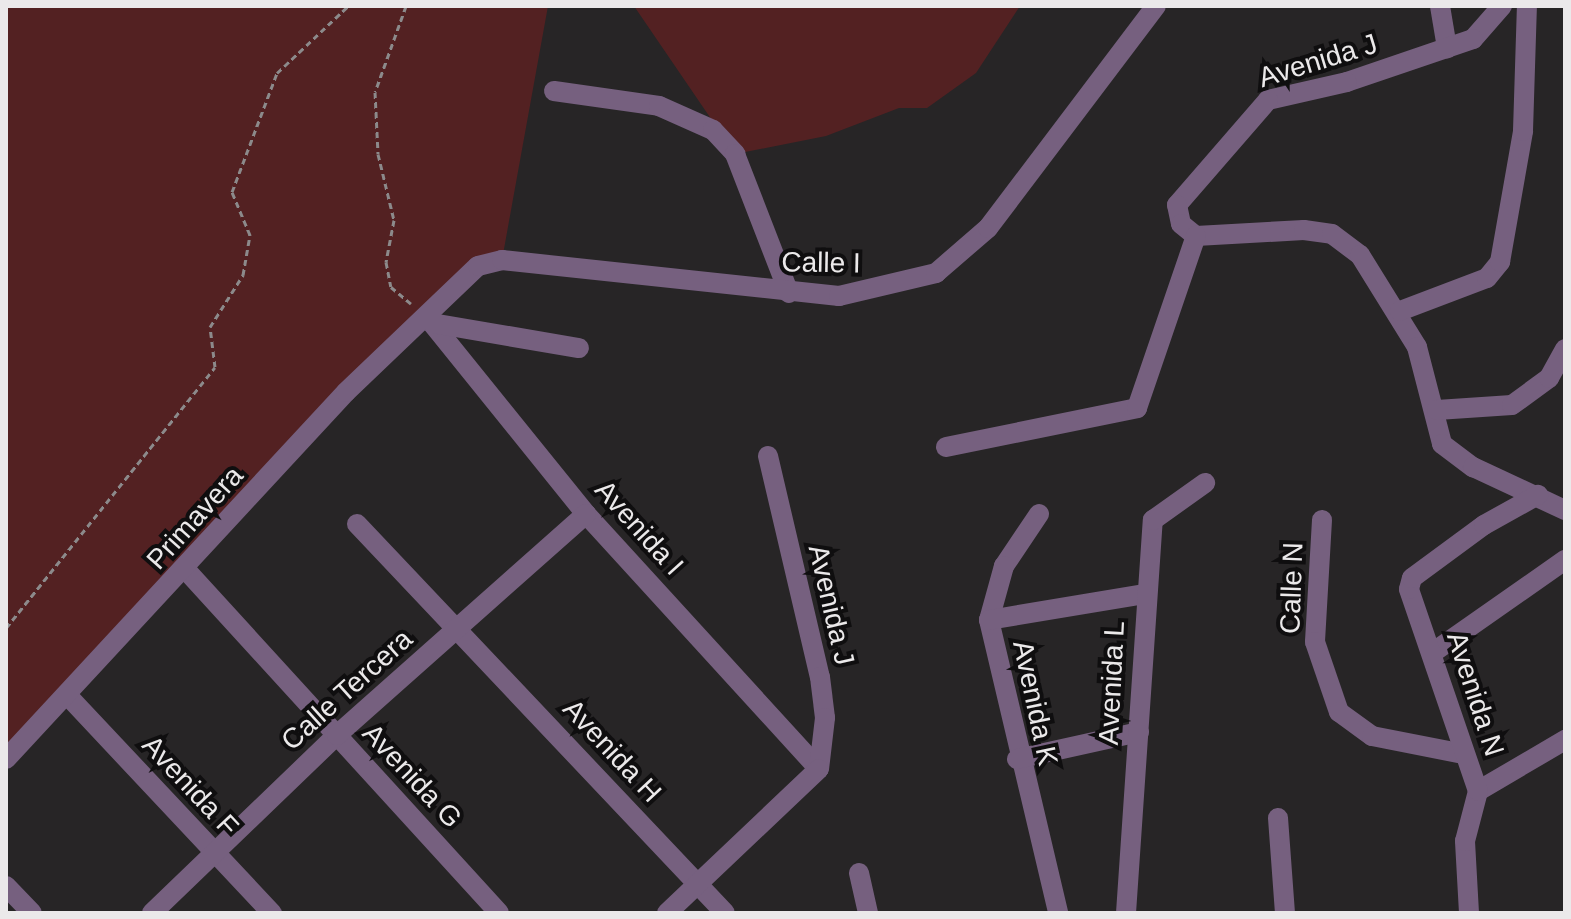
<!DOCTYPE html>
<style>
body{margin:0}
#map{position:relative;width:1571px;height:919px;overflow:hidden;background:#272526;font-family:Helvetica,sans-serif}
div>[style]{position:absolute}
.green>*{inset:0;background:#532122}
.path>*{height:3px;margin-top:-1.5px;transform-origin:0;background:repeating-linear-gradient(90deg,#8c8a8b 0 6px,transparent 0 10px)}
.minor>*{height:20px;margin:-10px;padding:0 10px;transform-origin:10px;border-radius:10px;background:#76607f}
span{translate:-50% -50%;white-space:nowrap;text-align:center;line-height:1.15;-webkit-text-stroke:8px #0f0e0f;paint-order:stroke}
.street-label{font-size:28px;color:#ebe9ea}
.frame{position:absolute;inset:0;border:8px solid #ebe9ea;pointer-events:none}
</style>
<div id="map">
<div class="green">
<i style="clip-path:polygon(6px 6px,548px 6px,502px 260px,478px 266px,6px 759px)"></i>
<i style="clip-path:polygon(634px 6px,1020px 6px,976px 73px,927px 108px,899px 108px,826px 136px,735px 154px)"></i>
</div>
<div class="path">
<i style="left:406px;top:6px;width:91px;rotate:109.8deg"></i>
<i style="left:375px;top:92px;width:62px;rotate:87.2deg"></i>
<i style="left:378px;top:154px;width:68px;rotate:76.4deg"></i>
<i style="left:394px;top:220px;width:43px;rotate:100.8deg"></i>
<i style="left:386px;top:262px;width:25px;rotate:79deg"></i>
<i style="left:391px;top:287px;width:26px;rotate:40deg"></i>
<i style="left:6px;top:628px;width:334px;rotate:-51.3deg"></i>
<i style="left:215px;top:367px;width:40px;rotate:-97.1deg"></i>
<i style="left:210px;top:327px;width:62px;rotate:-57.6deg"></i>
<i style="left:243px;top:275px;width:41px;rotate:-80.1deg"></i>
<i style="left:250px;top:235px;width:47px;rotate:-112.7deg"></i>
<i style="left:232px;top:192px;width:127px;rotate:-69.3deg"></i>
<i style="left:277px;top:73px;width:98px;rotate:-43.3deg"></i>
</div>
<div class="minor">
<i style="left:1440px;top:6px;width:43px;rotate:80.5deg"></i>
<i style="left:1502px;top:6px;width:44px;rotate:131.3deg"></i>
<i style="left:1473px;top:39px;width:133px;rotate:161.2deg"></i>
<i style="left:1347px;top:82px;width:81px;rotate:167.2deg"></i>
<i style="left:1268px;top:100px;width:139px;rotate:130.9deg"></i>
<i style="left:1177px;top:205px;width:19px;rotate:78deg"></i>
<i style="left:1181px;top:224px;width:19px;rotate:39deg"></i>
<i style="left:1196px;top:236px;width:108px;rotate:-3.2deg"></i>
<i style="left:1304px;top:230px;width:28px;rotate:8deg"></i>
<i style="left:1332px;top:234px;width:35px;rotate:37deg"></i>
<i style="left:1360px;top:255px;width:108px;rotate:58.2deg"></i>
<i style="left:1417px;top:347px;width:100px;rotate:75.5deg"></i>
<i style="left:1442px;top:444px;width:39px;rotate:37deg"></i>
<i style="left:1473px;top:467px;width:102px;rotate:25.1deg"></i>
<i style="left:554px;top:91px;width:106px;rotate:8.1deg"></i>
<i style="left:659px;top:106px;width:59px;rotate:24deg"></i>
<i style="left:713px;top:130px;width:33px;rotate:47deg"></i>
<i style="left:735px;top:154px;width:149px;rotate:68.8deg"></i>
<i style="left:1400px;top:311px;width:93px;rotate:-20.8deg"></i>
<i style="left:1487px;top:278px;width:21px;rotate:-51deg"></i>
<i style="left:1500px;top:262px;width:133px;rotate:-80deg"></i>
<i style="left:1523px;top:131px;width:125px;rotate:-88.2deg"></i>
<i style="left:427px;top:317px;width:253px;rotate:51.1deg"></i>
<i style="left:586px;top:514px;width:345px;rotate:47.6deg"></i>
<i style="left:432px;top:323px;width:149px;rotate:9.7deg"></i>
<i style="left:1437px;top:410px;width:75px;rotate:-3.8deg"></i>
<i style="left:1512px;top:405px;width:46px;rotate:-36.1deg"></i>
<i style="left:1549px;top:378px;width:33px;rotate:-61deg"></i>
<i style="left:946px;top:447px;width:195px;rotate:-11.5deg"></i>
<i style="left:1137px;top:408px;width:182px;rotate:-71.1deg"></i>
<i style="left:768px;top:456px;width:227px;rotate:76.8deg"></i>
<i style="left:820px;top:677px;width:41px;rotate:83deg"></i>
<i style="left:825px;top:718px;width:51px;rotate:96.7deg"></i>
<i style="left:1039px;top:514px;width:63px;rotate:123.9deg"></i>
<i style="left:1004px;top:566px;width:56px;rotate:105.5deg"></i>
<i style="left:989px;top:620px;width:301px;rotate:76.7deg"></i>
<i style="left:1322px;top:520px;width:122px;rotate:93.3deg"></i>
<i style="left:1315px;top:642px;width:74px;rotate:71.1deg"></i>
<i style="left:1339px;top:712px;width:41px;rotate:36deg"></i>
<i style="left:1372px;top:736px;width:94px;rotate:11.1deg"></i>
<i style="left:357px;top:524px;width:535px;rotate:46.59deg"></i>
<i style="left:186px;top:570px;width:464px;rotate:47.6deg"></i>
<i style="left:989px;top:620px;width:157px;rotate:-9.5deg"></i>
<i style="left:1435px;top:651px;width:159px;rotate:-35deg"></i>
<i style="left:68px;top:696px;width:298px;rotate:46.8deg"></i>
<i style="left:6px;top:759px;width:500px;rotate:-47.19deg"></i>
<i style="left:346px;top:392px;width:182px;rotate:-43.7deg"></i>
<i style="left:478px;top:266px;width:25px;rotate:-14deg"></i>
<i style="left:502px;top:260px;width:339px;rotate:6.1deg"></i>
<i style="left:839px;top:296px;width:100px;rotate:-13.3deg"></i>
<i style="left:936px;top:273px;width:69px;rotate:-40.9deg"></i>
<i style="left:988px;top:228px;width:278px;rotate:-52.9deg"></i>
<i style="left:1017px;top:759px;width:125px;rotate:-12.5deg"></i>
<i style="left:1478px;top:791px;width:101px;rotate:-30.4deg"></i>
<i style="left:1278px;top:818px;width:95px;rotate:85.8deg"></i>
<i style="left:859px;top:873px;width:41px;rotate:77.3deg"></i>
<i style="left:6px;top:886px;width:37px;rotate:46deg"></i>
<i style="left:152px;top:913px;width:257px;rotate:-43.9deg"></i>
<i style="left:337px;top:735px;width:333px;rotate:-41.6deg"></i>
<i style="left:667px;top:913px;width:209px;rotate:-43.5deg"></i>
<i style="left:1126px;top:913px;width:394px;rotate:-86.1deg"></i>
<i style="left:1153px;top:520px;width:64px;rotate:-35.4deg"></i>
<i style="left:1469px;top:913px;width:72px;rotate:-93.2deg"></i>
<i style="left:1465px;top:841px;width:52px;rotate:-75.4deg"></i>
<i style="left:1478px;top:791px;width:213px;rotate:-108.9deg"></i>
<i style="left:1409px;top:589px;width:11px;rotate:-75deg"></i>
<i style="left:1412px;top:578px;width:89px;rotate:-36.4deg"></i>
<i style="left:1484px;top:525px;width:62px;rotate:-29.1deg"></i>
</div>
<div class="street-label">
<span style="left:1318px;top:61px;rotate:-17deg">Avenida J</span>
<span style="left:821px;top:263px;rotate:1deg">Calle I</span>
<span style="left:195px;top:518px;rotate:-48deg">Primavera</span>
<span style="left:639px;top:528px;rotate:48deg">Avenida I</span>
<span style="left:1292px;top:588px;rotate:-88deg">Calle N</span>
<span style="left:831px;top:605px;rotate:77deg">Avenida J</span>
<span style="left:1112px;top:683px;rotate:-87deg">Avenida L</span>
<span style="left:347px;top:690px;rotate:-42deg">Calle Tercera</span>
<span style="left:1475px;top:694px;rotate:72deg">Avenida N</span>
<span style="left:1035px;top:703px;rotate:78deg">Avenida K</span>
<span style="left:612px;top:751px;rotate:47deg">Avenida H</span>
<span style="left:412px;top:776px;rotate:47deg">Avenida G</span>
<span style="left:190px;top:786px;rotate:47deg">Avenida F</span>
</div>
<div class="frame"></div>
</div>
